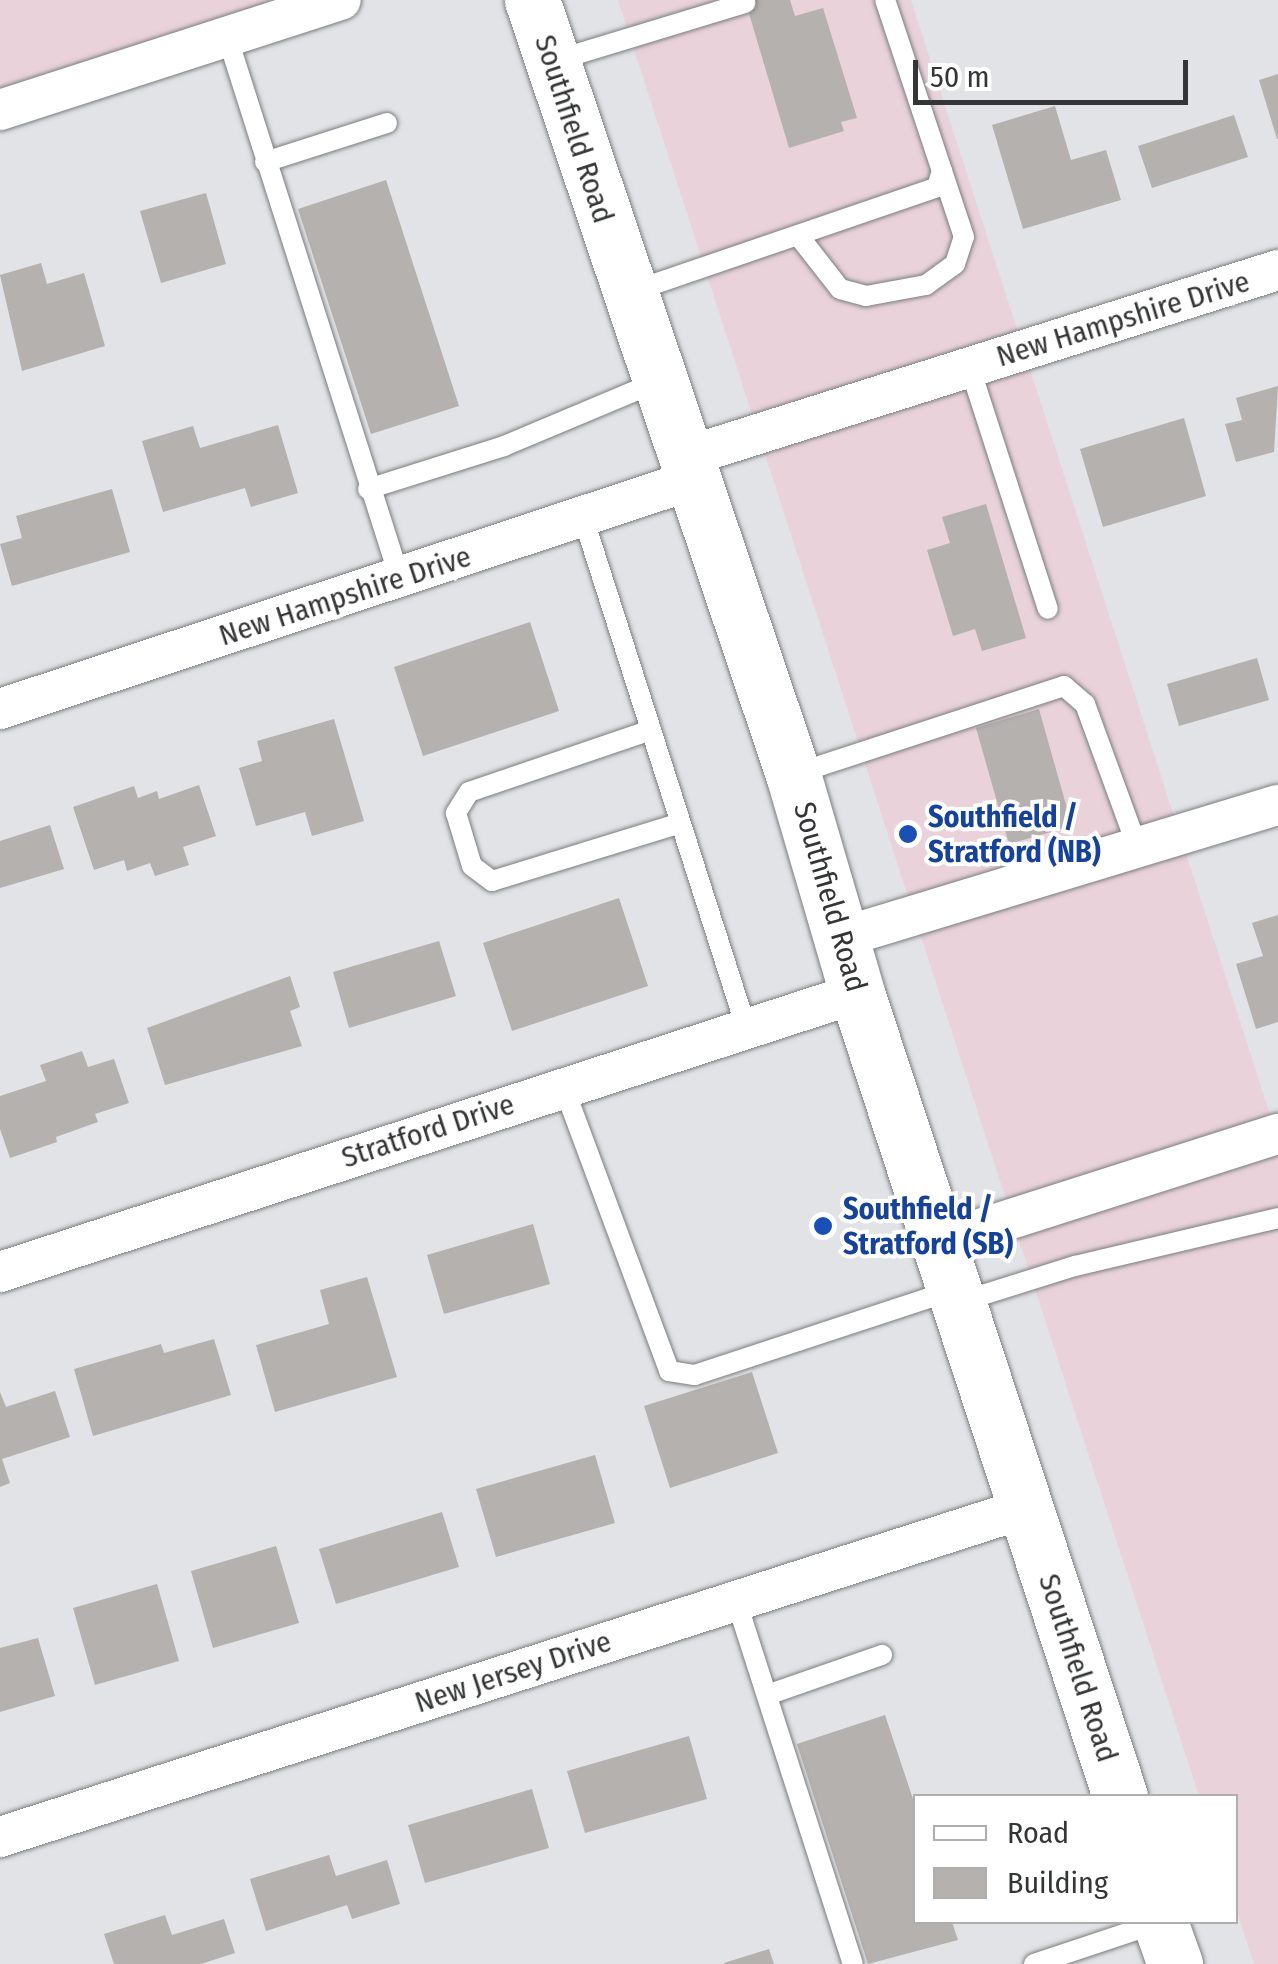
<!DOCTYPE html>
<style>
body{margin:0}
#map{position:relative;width:1278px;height:1964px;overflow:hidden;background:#e1e3e6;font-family:"Fira Sans Condensed",sans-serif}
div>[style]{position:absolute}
.commercial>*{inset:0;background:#ead2db}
.building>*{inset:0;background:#b4b1af}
.roads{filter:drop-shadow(0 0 2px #7a7d7f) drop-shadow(0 0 2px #7a7d7f)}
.lane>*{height:20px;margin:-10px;padding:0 10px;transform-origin:10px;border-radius:10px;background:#fff}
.street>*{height:40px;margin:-20px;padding:0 20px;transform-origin:20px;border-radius:20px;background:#fff}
.secondary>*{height:55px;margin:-27.5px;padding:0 27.5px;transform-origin:27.5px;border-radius:27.5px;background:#fff}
.dots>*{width:28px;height:28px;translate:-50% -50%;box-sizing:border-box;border:5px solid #fff;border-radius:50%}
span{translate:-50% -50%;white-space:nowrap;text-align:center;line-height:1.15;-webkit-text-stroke:8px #fff;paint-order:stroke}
.street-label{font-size:30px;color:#343536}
.transit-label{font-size:30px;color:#164399;font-weight:700}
.left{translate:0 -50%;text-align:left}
.legend{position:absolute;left:913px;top:1794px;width:325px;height:130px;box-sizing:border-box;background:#fff;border:2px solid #aeaeaf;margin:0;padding:12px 18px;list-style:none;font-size:30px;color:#343536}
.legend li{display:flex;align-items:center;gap:20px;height:50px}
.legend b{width:50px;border:2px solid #aeaeaf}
.scale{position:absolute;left:913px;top:60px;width:275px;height:45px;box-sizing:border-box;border:5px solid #343536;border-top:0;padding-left:12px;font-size:30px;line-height:35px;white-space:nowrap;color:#343536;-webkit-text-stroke:8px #fff;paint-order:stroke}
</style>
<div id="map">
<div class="commercial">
<i style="clip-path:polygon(0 0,273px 0,0 91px)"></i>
<i style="clip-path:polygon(618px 0,911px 0,1278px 1139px,1278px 1964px,1254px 1964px,1236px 1909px,1236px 1796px,1199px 1796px)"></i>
</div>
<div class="building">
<i style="clip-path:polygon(745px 0,790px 0,795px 16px,823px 8px,857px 118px,841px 122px,844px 131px,789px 148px)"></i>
<i style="clip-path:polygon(1278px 74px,1278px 139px,1277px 139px,1259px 80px)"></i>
<i style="clip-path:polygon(1055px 106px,1071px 160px,1106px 150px,1121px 200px,1023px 229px,992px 125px)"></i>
<i style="clip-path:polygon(1234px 115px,1248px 157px,1152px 188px,1138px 146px)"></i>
<i style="clip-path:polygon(386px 180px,459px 406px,371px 434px,298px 209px)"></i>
<i style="clip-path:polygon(206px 193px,226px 264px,161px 283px,140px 211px)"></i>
<i style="clip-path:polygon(41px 263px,47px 284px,84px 273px,105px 346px,22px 371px,0 275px)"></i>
<i style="clip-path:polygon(1278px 386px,1274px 452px,1236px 462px,1225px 424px,1242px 420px,1236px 398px)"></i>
<i style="clip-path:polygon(1184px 418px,1206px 496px,1103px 527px,1080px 449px)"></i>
<i style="clip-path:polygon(278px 425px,298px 493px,251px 507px,245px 488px,163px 512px,142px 441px,193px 426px,200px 448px)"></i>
<i style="clip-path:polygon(112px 489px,130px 552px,12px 586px,0 544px,22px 538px,16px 516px)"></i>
<i style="clip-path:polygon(986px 504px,1026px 638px,982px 651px,975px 629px,953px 636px,927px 550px,950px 543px,942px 517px)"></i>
<i style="clip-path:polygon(530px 622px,559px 711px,423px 756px,394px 667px)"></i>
<i style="clip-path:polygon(1257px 658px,1269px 700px,1179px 726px,1167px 684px)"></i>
<i style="clip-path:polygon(1039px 709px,1072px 826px,1009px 844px,976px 728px)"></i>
<i style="clip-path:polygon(334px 719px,364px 821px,312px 836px,305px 812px,256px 826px,239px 768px,262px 761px,257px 741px)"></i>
<i style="clip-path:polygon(199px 785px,216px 836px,183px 847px,189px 865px,155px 876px,150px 863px,127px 871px,124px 860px,94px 870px,73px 807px,134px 786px,138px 798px,157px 791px,159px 799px)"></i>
<i style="clip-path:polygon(50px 825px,64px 869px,0 888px,0 841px)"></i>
<i style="clip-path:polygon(619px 898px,648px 986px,512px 1031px,483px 943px)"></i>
<i style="clip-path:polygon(1278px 915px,1278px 1022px,1256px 1029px,1236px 964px,1263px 956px,1252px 923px)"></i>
<i style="clip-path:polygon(439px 941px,456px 996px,349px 1028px,333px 972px)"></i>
<i style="clip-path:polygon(290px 976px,300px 1007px,290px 1011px,302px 1046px,165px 1085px,147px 1028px)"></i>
<i style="clip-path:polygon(82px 1051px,88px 1067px,114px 1059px,129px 1103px,95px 1114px,98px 1122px,56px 1137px,57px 1142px,10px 1158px,0 1129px,0 1096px,46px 1081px,40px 1065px)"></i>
<i style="clip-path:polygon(533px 1224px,550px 1284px,444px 1314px,427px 1255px)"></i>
<i style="clip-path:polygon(367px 1277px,397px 1377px,275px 1412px,256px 1345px,329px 1324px,320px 1290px)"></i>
<i style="clip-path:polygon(214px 1339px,231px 1395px,93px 1436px,74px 1369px,161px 1344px,164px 1353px)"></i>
<i style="clip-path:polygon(752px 1372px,778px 1453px,670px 1488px,644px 1406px)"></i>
<i style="clip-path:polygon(55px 1391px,70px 1437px,2px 1459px,10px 1483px,0 1487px,0 1392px,6px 1407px)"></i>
<i style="clip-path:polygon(595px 1455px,615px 1523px,496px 1557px,476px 1489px)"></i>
<i style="clip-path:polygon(442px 1512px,459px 1567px,336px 1604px,319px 1549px)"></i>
<i style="clip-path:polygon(276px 1546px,299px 1623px,213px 1648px,191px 1571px)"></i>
<i style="clip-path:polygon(157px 1584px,179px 1661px,95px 1685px,73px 1608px)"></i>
<i style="clip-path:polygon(38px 1638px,55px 1696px,0 1712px,0 1648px)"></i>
<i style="clip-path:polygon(885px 1715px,916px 1808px,916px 1922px,952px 1922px,958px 1940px,868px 1964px,797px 1744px)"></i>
<i style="clip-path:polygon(689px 1736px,707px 1799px,585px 1833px,567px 1771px)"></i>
<i style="clip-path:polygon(532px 1789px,549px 1848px,425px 1883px,408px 1825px)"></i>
<i style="clip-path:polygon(329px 1855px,336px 1876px,387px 1860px,400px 1904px,352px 1919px,347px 1905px,266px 1931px,250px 1879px)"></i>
<i style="clip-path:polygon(165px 1915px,172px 1935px,224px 1919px,235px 1953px,201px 1964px,114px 1964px,104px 1934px)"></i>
<i style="clip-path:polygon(769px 1949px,774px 1964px,724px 1964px,724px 1963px)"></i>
</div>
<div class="roads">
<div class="lane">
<i style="left:227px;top:36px;width:570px;rotate:72.33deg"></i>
<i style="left:554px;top:61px;width:200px;rotate:-16.9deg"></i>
<i style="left:265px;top:162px;width:128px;rotate:-17.7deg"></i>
<i style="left:801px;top:239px;width:63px;rotate:52deg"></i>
<i style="left:840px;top:289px;width:27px;rotate:15deg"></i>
<i style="left:866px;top:296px;width:61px;rotate:-10.4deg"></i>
<i style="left:926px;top:285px;width:36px;rotate:-36deg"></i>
<i style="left:955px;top:264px;width:28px;rotate:-72deg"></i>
<i style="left:964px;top:237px;width:70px;rotate:-108.4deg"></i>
<i style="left:634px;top:291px;width:320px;rotate:-18.9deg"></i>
<i style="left:937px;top:187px;width:17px;rotate:-73deg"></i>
<i style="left:942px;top:171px;width:180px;rotate:-108.4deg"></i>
<i style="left:970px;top:368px;width:253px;rotate:72.1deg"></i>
<i style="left:368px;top:489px;width:143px;rotate:-17.5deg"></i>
<i style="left:504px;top:446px;width:165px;rotate:-22.8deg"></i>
<i style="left:583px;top:517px;width:535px;rotate:72.28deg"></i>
<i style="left:651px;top:730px;width:192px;rotate:161.2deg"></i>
<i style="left:469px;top:792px;width:25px;rotate:122deg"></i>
<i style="left:456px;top:813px;width:55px;rotate:73.2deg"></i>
<i style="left:472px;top:866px;width:25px;rotate:37deg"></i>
<i style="left:492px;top:881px;width:197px;rotate:-17.1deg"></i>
<i style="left:795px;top:774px;width:283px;rotate:-18.1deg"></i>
<i style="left:1064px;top:686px;width:28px;rotate:41deg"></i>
<i style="left:1085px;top:704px;width:154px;rotate:69.9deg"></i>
<i style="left:564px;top:1088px;width:302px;rotate:69.6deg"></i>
<i style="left:669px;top:1371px;width:26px;rotate:9deg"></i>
<i style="left:695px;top:1375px;width:269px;rotate:-18.2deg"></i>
<i style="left:960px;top:1302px;width:121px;rotate:-17.4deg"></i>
<i style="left:1075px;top:1266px;width:209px;rotate:-13.3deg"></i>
<i style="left:736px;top:1600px;width:382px;rotate:72.2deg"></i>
<i style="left:767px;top:1695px;width:122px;rotate:-19.2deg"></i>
<i style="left:1034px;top:1964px;width:133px;rotate:-18.4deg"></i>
</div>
<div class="street">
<i style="left:0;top:110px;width:358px;rotate:-17.9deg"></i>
<i style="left:682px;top:458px;width:625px;rotate:-17.51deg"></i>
<i style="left:0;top:709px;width:726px;rotate:-18.31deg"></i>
<i style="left:846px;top:936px;width:451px;rotate:-16.9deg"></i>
<i style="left:939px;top:1242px;width:356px;rotate:-17.7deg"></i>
<i style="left:0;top:1272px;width:901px;rotate:-18.03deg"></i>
<i style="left:0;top:1837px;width:1077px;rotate:-17.78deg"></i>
</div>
<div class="secondary">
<i style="left:532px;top:0;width:817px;rotate:71.37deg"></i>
<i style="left:793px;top:774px;width:228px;rotate:73.7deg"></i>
<i style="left:857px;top:993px;width:845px;rotate:71.87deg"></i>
<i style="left:1160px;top:1922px;width:45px;rotate:70.3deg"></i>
</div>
</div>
<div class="dots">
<i style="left:908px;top:834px;background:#1a4fb4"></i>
<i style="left:823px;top:1226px;background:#1a4fb4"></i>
</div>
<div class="street-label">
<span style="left:574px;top:129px;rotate:72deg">Southfield Road</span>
<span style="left:1123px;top:319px;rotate:-17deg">New Hampshire Drive</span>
<span style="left:345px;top:596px;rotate:-18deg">New Hampshire Drive</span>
<span style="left:830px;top:897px;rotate:74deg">Southfield Road</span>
<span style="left:428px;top:1131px;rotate:-18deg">Stratford Drive</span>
<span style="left:1078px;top:1668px;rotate:72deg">Southfield Road</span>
<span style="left:513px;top:1672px;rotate:-18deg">New Jersey Drive</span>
</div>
<div class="transit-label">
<span class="left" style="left:928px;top:834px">Southfield /<br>Stratford (NB)</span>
<span class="left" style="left:843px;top:1226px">Southfield /<br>Stratford (SB)</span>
</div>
<ul class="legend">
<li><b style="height:12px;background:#fff"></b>Road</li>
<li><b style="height:28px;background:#b4b1af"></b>Building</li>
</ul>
<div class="scale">50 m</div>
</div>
